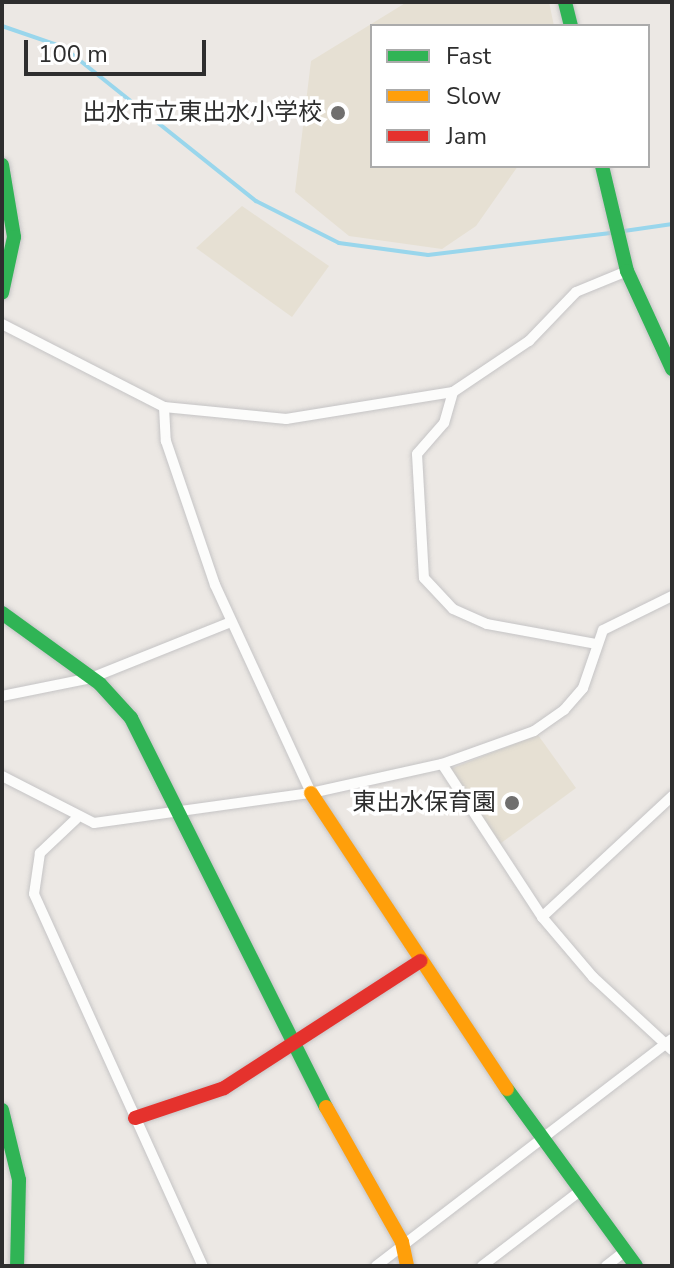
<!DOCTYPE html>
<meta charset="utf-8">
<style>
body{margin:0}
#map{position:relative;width:674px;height:1268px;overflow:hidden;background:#ece8e4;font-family:"Nunito Sans","Noto Sans JP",sans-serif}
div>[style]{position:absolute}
.education>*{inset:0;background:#e6e0d3}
.stream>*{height:4px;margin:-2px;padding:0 2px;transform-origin:2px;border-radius:2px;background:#99d6ec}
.roads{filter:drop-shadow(0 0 2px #c5c4c5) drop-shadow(0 0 2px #c5c4c5)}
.street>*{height:10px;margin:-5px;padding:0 5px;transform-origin:5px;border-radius:5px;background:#fcfcfb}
.fast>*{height:14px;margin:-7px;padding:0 7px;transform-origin:7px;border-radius:7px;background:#30b455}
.slow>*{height:14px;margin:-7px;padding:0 7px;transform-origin:7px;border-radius:7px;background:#ff9f0a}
.jam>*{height:14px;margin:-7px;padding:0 7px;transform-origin:7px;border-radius:7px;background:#e5322d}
.dots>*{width:22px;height:22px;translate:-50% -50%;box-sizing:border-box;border:4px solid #fff;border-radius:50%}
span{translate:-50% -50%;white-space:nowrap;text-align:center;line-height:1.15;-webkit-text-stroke:7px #fff;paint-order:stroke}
.poi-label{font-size:24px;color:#2e2e2e}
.right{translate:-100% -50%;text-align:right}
.frame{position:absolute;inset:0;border:4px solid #2e2e2e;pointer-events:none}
.legend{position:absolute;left:370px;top:24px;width:280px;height:144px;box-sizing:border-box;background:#fff;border:2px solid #ababab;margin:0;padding:10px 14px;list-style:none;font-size:24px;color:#2e2e2e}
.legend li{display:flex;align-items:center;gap:16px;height:40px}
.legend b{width:40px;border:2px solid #ababab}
.scale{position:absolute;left:24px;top:40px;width:182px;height:36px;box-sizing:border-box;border:4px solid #2e2e2e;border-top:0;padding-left:10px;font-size:24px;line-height:28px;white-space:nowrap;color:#2e2e2e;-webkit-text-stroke:6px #fff;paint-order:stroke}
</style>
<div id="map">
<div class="education">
<i style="clip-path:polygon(407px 2px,549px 2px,554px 26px,372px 26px,372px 166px,518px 166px,476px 226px,442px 249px,349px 236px,295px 192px,311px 61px)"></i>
<i style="clip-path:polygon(242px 206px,329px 266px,292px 317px,196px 248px)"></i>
<i style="clip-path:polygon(538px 735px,576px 788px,497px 846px,450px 769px)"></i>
</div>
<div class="stream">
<i style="left:2px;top:26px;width:65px;rotate:19deg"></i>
<i style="left:63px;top:47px;width:247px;rotate:38.6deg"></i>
<i style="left:256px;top:201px;width:93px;rotate:26.8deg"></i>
<i style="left:339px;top:243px;width:90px;rotate:7.7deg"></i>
<i style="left:428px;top:255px;width:184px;rotate:-6.9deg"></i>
<i style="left:624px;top:231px;width:49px;rotate:-8.3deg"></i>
</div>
<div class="roads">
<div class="street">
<i style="left:2px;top:324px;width:182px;rotate:27.1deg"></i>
<i style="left:164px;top:407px;width:123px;rotate:5.6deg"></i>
<i style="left:286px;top:419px;width:169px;rotate:-9.2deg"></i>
<i style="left:453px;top:392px;width:92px;rotate:-33.9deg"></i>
<i style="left:529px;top:341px;width:68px;rotate:-46.2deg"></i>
<i style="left:576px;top:292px;width:55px;rotate:-22.4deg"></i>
<i style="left:453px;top:392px;width:32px;rotate:106deg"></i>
<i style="left:444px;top:423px;width:41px;rotate:131.1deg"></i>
<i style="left:417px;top:454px;width:124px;rotate:86.8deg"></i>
<i style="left:424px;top:578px;width:42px;rotate:46.9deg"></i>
<i style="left:453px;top:609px;width:37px;rotate:24deg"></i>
<i style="left:487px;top:624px;width:111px;rotate:10.4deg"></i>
<i style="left:164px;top:407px;width:34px;rotate:87deg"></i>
<i style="left:166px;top:441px;width:152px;rotate:71.2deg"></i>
<i style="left:215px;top:585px;width:229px;rotate:65.2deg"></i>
<i style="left:2px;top:696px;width:91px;rotate:-11.4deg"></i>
<i style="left:91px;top:678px;width:151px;rotate:-21.8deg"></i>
<i style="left:442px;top:764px;width:183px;rotate:56.8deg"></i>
<i style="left:542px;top:917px;width:79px;rotate:49.6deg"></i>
<i style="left:593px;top:977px;width:108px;rotate:42.7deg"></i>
<i style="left:2px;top:776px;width:103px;rotate:27.1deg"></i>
<i style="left:94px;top:823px;width:219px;rotate:-7.9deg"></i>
<i style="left:311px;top:793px;width:134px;rotate:-12.5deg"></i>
<i style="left:442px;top:764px;width:98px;rotate:-19.7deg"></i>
<i style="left:534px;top:731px;width:37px;rotate:-35deg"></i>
<i style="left:564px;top:710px;width:29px;rotate:-49deg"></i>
<i style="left:583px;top:688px;width:61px;rotate:-71deg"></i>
<i style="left:603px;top:630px;width:77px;rotate:-26.2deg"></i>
<i style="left:76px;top:819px;width:50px;rotate:136.6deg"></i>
<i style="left:40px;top:853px;width:41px;rotate:98.3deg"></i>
<i style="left:34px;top:894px;width:409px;rotate:65.6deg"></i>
<i style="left:542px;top:917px;width:178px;rotate:-42.9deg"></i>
<i style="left:376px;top:1266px;width:373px;rotate:-37.5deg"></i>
<i style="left:482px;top:1266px;width:123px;rotate:-37.4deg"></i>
<i style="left:606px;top:1266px;width:24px;rotate:-38deg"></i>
</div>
<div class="fast">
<i style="left:565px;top:2px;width:25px;rotate:76deg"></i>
<i style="left:2px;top:165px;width:73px;rotate:80.5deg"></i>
<i style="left:14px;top:237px;width:57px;rotate:102.1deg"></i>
<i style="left:602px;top:166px;width:108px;rotate:76.6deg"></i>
<i style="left:627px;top:271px;width:108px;rotate:65.3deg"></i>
<i style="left:2px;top:613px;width:121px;rotate:35.9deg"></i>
<i style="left:100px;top:684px;width:46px;rotate:47.6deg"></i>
<i style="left:131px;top:718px;width:435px;rotate:63.4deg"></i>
<i style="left:507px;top:1089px;width:219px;rotate:53.9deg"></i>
<i style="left:2px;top:1110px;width:72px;rotate:76.3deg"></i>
<i style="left:19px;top:1180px;width:86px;rotate:91.3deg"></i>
</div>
<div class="slow">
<i style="left:311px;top:793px;width:355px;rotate:56.5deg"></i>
<i style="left:326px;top:1107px;width:155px;rotate:60.6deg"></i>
<i style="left:402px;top:1242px;width:25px;rotate:78deg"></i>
</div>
<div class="jam">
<i style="left:135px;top:1118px;width:94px;rotate:-18.6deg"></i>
<i style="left:224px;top:1088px;width:234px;rotate:-32.9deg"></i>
</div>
</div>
<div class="dots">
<i style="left:338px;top:113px;background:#706f6e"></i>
<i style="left:512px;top:803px;background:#706f6e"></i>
</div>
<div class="poi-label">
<span class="right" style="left:322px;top:113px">出水市立東出水小学校</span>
<span class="right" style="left:496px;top:803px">東出水保育園</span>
</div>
<div class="frame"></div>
<ul class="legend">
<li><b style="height:10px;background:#30b455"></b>Fast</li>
<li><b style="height:10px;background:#ff9f0a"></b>Slow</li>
<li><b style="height:10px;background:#e5322d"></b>Jam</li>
</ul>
<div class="scale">100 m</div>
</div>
